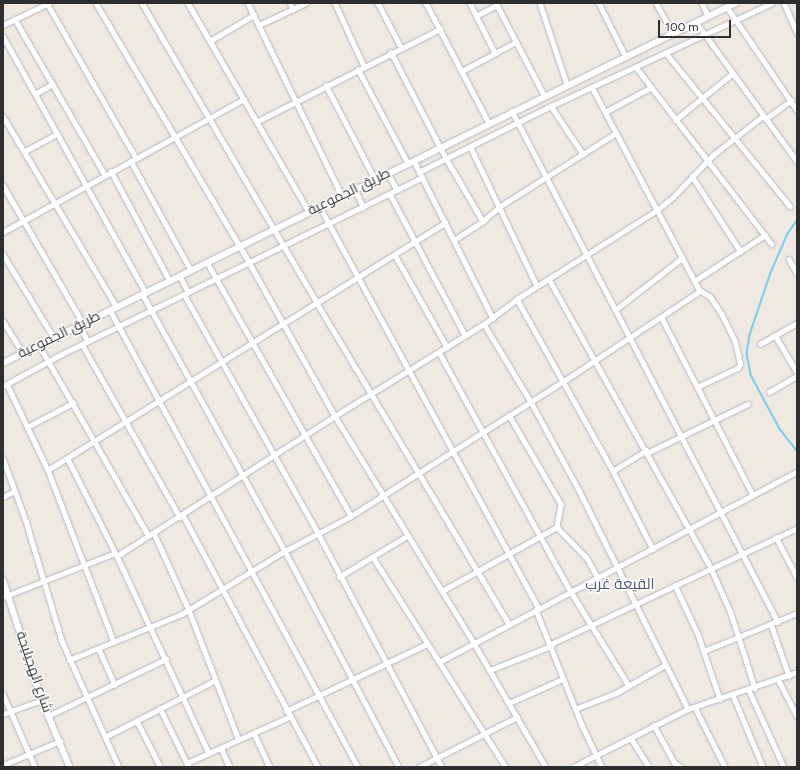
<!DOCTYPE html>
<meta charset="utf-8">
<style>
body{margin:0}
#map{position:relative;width:800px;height:770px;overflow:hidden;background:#efe9e1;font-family:Figtree,Cairo,sans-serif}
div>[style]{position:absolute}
.stream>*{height:1.5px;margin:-0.75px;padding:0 0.75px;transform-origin:0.75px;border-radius:0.75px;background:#75cff0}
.roads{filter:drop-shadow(0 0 1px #b4b7c1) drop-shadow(0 0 1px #b4b7c1)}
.minor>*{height:4.5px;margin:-2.25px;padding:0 2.25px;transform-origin:2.25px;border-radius:2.25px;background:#fff}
.tertiary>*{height:5.5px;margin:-2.75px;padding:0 2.75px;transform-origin:2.75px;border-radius:2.75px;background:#fff}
.secondary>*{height:6px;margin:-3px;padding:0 3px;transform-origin:3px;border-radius:3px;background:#fff}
span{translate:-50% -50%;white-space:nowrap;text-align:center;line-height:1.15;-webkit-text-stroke:3px #fff;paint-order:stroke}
.street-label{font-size:14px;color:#2e2e2e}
.neighbourhood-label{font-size:15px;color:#4d5680}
.frame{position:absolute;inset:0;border:4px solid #2e2e2e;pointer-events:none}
.scale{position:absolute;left:658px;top:20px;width:73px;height:18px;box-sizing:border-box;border:2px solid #2e2e2e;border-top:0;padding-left:5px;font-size:12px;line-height:14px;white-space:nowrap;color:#2e2e2e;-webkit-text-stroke:3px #fff;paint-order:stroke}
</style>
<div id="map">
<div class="stream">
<i style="left:797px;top:221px;width:16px;rotate:125deg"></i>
<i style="left:788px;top:234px;width:43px;rotate:113.6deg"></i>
<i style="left:771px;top:273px;width:65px;rotate:108.7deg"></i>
<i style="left:750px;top:335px;width:19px;rotate:99deg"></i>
<i style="left:747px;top:354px;width:21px;rotate:79deg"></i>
<i style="left:751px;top:375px;width:61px;rotate:61.8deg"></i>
<i style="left:780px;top:429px;width:28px;rotate:52deg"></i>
</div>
<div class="roads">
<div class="minor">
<i style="left:47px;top:3px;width:179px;rotate:60.1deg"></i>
<i style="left:96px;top:3px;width:301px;rotate:59.4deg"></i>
<i style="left:249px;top:262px;width:176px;rotate:60.8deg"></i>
<i style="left:335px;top:416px;width:266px;rotate:58.5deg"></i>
<i style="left:474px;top:643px;width:143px;rotate:59.9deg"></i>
<i style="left:142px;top:3px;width:347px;rotate:59.7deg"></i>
<i style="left:317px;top:303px;width:374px;rotate:59.1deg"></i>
<i style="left:188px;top:3px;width:241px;rotate:59.9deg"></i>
<i style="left:248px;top:3px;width:215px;rotate:64deg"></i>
<i style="left:290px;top:3px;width:7px;rotate:63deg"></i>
<i style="left:335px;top:3px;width:69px;rotate:65.3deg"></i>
<i style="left:378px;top:3px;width:50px;rotate:62.4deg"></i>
<i style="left:426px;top:3px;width:136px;rotate:62.3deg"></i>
<i style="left:470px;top:3px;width:56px;rotate:63.4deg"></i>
<i style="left:496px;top:3px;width:104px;rotate:62.4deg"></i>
<i style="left:540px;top:3px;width:85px;rotate:71.6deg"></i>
<i style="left:599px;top:3px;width:58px;rotate:63.4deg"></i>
<i style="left:656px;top:3px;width:34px;rotate:60deg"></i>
<i style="left:702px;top:3px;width:14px;rotate:65deg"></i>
<i style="left:784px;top:3px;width:32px;rotate:66deg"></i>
<i style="left:727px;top:7px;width:125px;rotate:55.8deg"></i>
<i style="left:476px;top:16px;width:24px;rotate:-28deg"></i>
<i style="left:15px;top:19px;width:180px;rotate:60deg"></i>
<i style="left:696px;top:22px;width:172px;rotate:54deg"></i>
<i style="left:3px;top:25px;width:51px;rotate:-25.6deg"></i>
<i style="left:259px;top:25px;width:52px;rotate:-25.1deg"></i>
<i style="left:3px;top:36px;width:294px;rotate:60.9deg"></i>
<i style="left:210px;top:41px;width:51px;rotate:-30.6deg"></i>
<i style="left:391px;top:52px;width:122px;rotate:62.6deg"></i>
<i style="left:447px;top:160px;width:71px;rotate:59.5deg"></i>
<i style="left:666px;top:53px;width:197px;rotate:51deg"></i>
<i style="left:636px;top:67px;width:223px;rotate:52.5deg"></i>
<i style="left:358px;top:69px;width:106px;rotate:62deg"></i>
<i style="left:462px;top:71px;width:61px;rotate:-28.2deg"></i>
<i style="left:326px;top:85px;width:106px;rotate:62.5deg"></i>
<i style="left:592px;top:87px;width:231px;rotate:62.1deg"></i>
<i style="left:35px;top:94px;width:20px;rotate:-30deg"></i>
<i style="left:551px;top:106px;width:58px;rotate:56.3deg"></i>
<i style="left:512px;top:111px;width:576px;rotate:62.5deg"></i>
<i style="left:605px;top:112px;width:51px;rotate:-28.1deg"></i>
<i style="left:3px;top:116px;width:222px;rotate:59.2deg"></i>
<i style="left:765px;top:119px;width:32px;rotate:-35deg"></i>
<i style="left:675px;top:120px;width:73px;rotate:-38.9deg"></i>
<i style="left:258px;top:121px;width:204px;rotate:-26.8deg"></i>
<i style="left:471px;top:148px;width:153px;rotate:64.4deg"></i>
<i style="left:25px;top:151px;width:36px;rotate:-28deg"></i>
<i style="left:131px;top:161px;width:124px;rotate:61.2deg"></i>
<i style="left:414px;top:161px;width:176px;rotate:63.3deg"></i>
<i style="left:111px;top:171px;width:125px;rotate:61.8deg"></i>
<i style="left:419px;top:172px;width:148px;rotate:-26.6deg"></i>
<i style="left:551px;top:106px;width:244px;rotate:-25deg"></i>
<i style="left:388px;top:173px;width:19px;rotate:62deg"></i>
<i style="left:692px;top:176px;width:90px;rotate:57.2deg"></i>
<i style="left:3px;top:185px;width:160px;rotate:59.9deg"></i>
<i style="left:355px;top:189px;width:20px;rotate:66deg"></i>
<i style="left:390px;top:194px;width:160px;rotate:62deg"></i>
<i style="left:320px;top:207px;width:457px;rotate:61.4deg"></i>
<i style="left:3px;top:232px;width:275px;rotate:-28.9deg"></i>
<i style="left:454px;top:240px;width:35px;rotate:-33deg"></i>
<i style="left:483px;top:221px;width:21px;rotate:-41deg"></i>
<i style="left:499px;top:207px;width:138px;rotate:-32.3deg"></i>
<i style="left:3px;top:254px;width:98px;rotate:58.7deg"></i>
<i style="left:395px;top:255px;width:106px;rotate:60.5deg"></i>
<i style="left:789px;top:259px;width:16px;rotate:60deg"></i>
<i style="left:207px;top:262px;width:292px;rotate:60.4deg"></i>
<i style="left:180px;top:276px;width:18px;rotate:63deg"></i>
<i style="left:549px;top:279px;width:331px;rotate:60.7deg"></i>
<i style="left:711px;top:568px;width:49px;rotate:66deg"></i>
<i style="left:731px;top:613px;width:79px;rotate:72.3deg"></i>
<i style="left:696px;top:280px;width:82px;rotate:-33.1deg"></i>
<i style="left:184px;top:294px;width:274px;rotate:60.7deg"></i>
<i style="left:318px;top:533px;width:265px;rotate:62.1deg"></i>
<i style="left:143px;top:295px;width:293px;rotate:61deg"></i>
<i style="left:285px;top:551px;width:244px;rotate:62.2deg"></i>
<i style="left:517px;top:299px;width:197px;rotate:60.8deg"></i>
<i style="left:613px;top:471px;width:88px;rotate:62.9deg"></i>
<i style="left:110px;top:310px;width:520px;rotate:61.51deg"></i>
<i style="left:615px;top:310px;width:85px;rotate:-37.8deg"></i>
<i style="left:662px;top:318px;width:199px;rotate:62.8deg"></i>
<i style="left:3px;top:321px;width:38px;rotate:58deg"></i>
<i style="left:484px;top:324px;width:91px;rotate:58.9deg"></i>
<i style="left:531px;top:402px;width:100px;rotate:61.4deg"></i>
<i style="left:579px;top:490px;width:245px;rotate:63.5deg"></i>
<i style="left:79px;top:325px;width:18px;rotate:61deg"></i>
<i style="left:775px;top:335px;width:43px;rotate:59.3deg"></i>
<i style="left:82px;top:344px;width:199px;rotate:60.5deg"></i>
<i style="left:760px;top:344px;width:43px;rotate:-29.6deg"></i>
<i style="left:39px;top:345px;width:220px;rotate:60.1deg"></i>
<i style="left:439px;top:352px;width:274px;rotate:61.2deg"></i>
<i style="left:571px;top:592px;width:110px;rotate:58.3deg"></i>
<i style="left:7px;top:384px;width:95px;rotate:64.5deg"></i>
<i style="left:48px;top:470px;width:184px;rotate:69deg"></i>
<i style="left:3px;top:386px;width:67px;rotate:-28.5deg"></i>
<i style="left:62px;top:354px;width:401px;rotate:-26.1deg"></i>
<i style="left:697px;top:387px;width:45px;rotate:-24.9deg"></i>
<i style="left:738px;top:368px;width:4px;rotate:-63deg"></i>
<i style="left:740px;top:364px;width:23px;rotate:-103deg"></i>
<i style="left:735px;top:342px;width:30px;rotate:-116deg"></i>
<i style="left:722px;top:315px;width:22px;rotate:-124deg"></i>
<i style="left:710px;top:297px;width:12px;rotate:-149deg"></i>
<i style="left:769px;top:392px;width:32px;rotate:-30deg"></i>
<i style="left:509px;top:415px;width:103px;rotate:59.7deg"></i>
<i style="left:561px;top:504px;width:23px;rotate:100deg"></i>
<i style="left:29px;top:426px;width:50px;rotate:-27.6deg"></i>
<i style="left:647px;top:453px;width:112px;rotate:-25.9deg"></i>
<i style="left:3px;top:458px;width:67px;rotate:69.9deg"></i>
<i style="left:26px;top:521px;width:125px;rotate:73.3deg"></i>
<i style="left:62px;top:641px;width:138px;rotate:65.7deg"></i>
<i style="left:68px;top:459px;width:109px;rotate:63.2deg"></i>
<i style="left:117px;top:556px;width:217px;rotate:65deg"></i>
<i style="left:48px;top:470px;width:468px;rotate:-31.9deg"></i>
<i style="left:613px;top:471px;width:39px;rotate:-32deg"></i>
<i style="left:3px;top:497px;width:13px;rotate:-27deg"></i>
<i style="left:183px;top:515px;width:286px;rotate:61.8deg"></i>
<i style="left:557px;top:527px;width:43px;rotate:45.9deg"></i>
<i style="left:587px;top:558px;width:23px;rotate:61deg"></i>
<i style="left:154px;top:533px;width:85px;rotate:65.6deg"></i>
<i style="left:189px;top:610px;width:139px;rotate:69deg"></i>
<i style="left:776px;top:537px;width:45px;rotate:62.3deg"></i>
<i style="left:117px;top:556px;width:259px;rotate:-32.7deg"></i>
<i style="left:335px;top:416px;width:175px;rotate:-31.7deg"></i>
<i style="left:484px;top:324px;width:41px;rotate:-37.1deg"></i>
<i style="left:517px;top:299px;width:166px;rotate:-32.4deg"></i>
<i style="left:657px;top:210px;width:21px;rotate:-39deg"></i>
<i style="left:673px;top:197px;width:58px;rotate:-46.4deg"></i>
<i style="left:713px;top:155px;width:63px;rotate:-38deg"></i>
<i style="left:373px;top:557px;width:249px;rotate:57.7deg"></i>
<i style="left:339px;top:577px;width:79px;rotate:-31.1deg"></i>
<i style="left:675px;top:585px;width:54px;rotate:64.9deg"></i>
<i style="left:698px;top:634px;width:69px;rotate:71.3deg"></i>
<i style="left:442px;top:591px;width:132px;rotate:-29.1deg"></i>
<i style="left:3px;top:597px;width:120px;rotate:-21.4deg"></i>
<i style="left:536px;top:610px;width:124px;rotate:68.2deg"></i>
<i style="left:582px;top:725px;width:47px;rotate:64.5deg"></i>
<i style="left:771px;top:624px;width:55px;rotate:70.9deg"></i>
<i style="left:551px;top:644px;width:272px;rotate:-25.2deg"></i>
<i style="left:99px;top:649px;width:39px;rotate:66deg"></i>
<i style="left:704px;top:651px;width:100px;rotate:-22.2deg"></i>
<i style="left:69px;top:660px;width:122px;rotate:-22.2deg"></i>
<i style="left:182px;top:614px;width:121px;rotate:-31.5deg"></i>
<i style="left:285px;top:551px;width:75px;rotate:-27.9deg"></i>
<i style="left:351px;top:516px;width:252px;rotate:-32.4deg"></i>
<i style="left:564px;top:381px;width:163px;rotate:-33.5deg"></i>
<i style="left:439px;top:662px;width:403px;rotate:-28deg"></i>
<i style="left:490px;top:670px;width:66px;rotate:-21.5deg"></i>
<i style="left:778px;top:679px;width:42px;rotate:62.8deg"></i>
<i style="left:749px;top:690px;width:85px;rotate:65.6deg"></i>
<i style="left:3px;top:694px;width:80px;rotate:66.3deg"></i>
<i style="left:733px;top:695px;width:78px;rotate:67.4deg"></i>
<i style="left:509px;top:703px;width:59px;rotate:-24deg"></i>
<i style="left:695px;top:707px;width:67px;rotate:63.4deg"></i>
<i style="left:160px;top:708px;width:66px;rotate:63.8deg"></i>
<i style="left:575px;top:709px;width:44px;rotate:-21.3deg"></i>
<i style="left:616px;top:693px;width:56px;rotate:-29.7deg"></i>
<i style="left:286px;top:711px;width:156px;rotate:-25.4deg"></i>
<i style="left:3px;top:714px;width:41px;rotate:-19.7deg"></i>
<i style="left:48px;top:716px;width:131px;rotate:-25.8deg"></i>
<i style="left:137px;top:721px;width:48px;rotate:62.9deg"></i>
<i style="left:159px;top:764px;width:3px;rotate:108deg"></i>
<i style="left:654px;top:725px;width:42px;rotate:61.6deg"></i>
<i style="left:674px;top:762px;width:9px;rotate:36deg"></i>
<i style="left:254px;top:733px;width:38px;rotate:65deg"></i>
<i style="left:105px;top:737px;width:123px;rotate:-27.2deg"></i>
<i style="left:631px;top:738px;width:34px;rotate:58deg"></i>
<i style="left:221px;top:748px;width:21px;rotate:65deg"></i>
<i style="left:187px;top:763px;width:112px;rotate:-24.3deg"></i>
<i style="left:3px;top:765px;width:62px;rotate:-22.8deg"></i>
<i style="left:419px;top:767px;width:110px;rotate:-27deg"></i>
<i style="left:573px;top:767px;width:129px;rotate:-26.8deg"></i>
<i style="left:688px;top:709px;width:115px;rotate:-18.7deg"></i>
</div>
<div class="tertiary">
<i style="left:3px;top:579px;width:127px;rotate:72.1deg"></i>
<i style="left:42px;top:700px;width:73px;rotate:67.3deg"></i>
</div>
<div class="secondary">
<i style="left:3px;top:363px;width:817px;rotate:-26.16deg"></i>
</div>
</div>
<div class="street-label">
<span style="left:349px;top:192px;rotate:-26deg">طريق الجموعية</span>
<span style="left:59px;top:335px;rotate:-26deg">طريق الجموعية</span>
<span style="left:34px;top:672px;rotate:71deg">شارع الهجيليجة</span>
</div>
<div class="neighbourhood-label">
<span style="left:620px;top:585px">القيعة غرب</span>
</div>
<div class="frame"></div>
<div class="scale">100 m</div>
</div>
